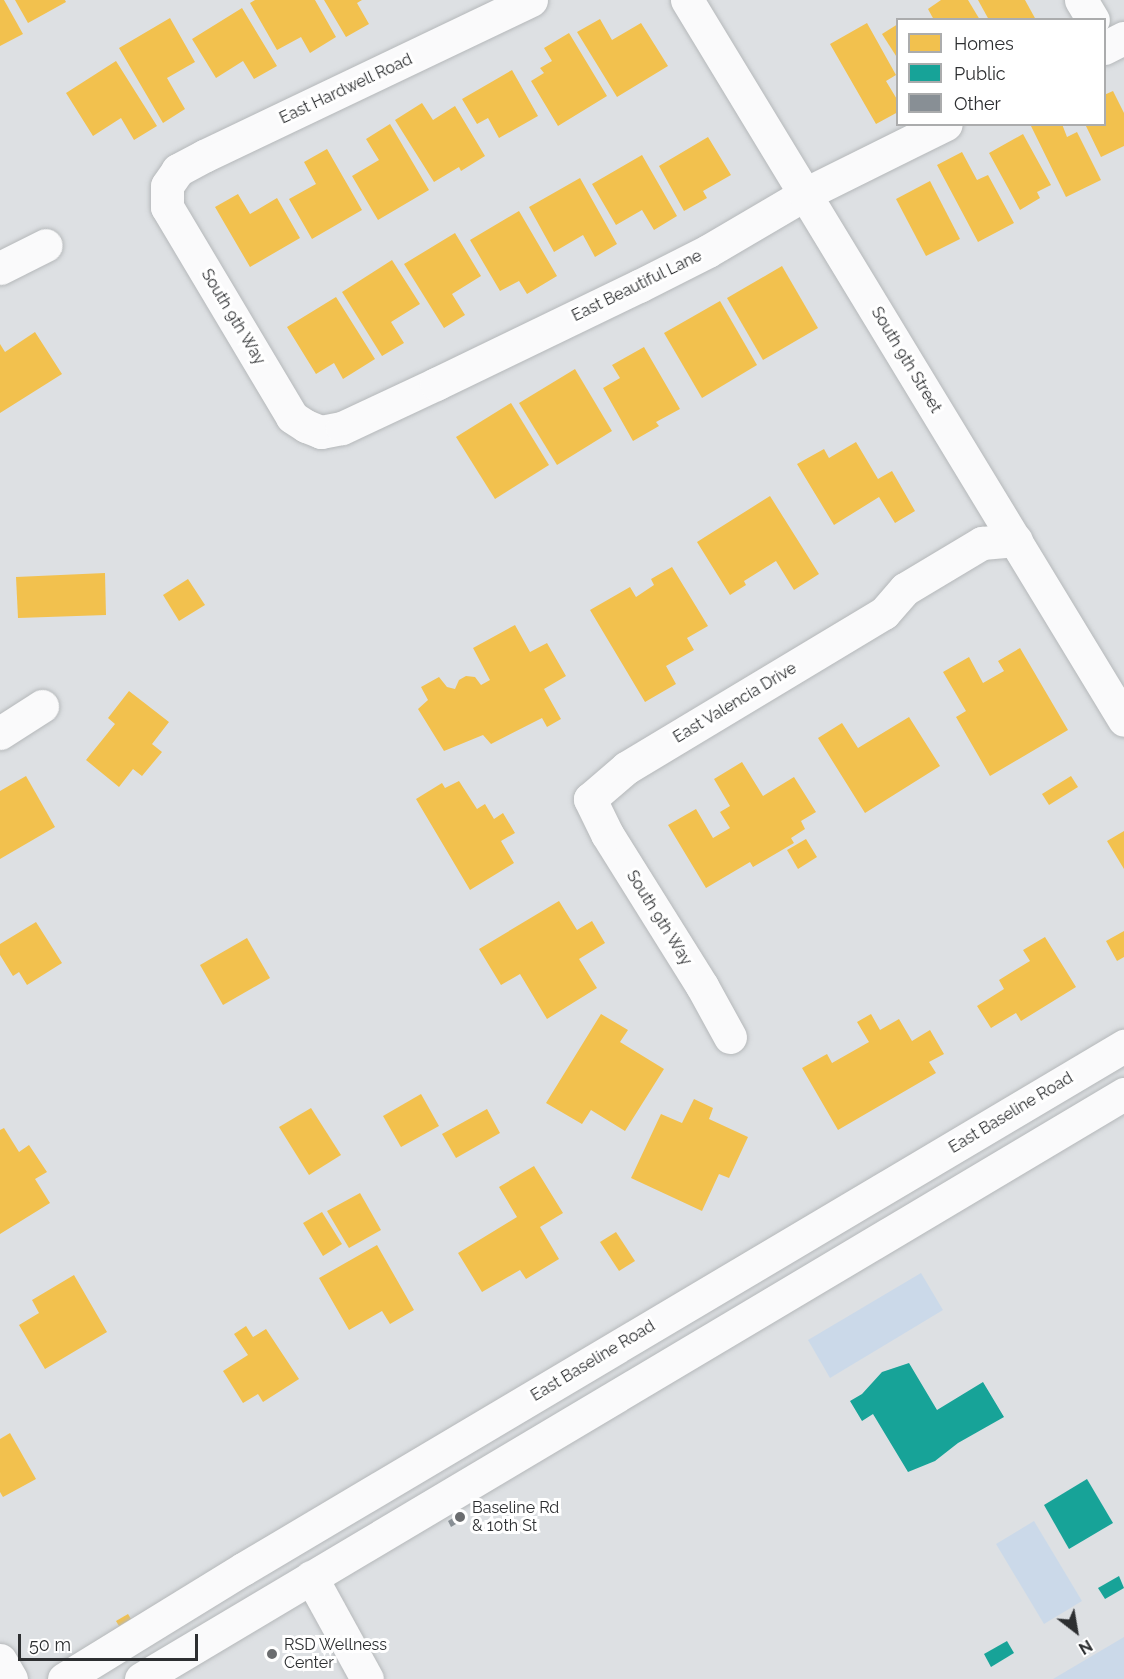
<!DOCTYPE html>
<style>
body{margin:0}
#map{position:relative;width:1124px;height:1679px;overflow:hidden;background:#dde0e3;font-family:Raleway,sans-serif}
div>[style]{position:absolute}
.green>*{inset:0;background:#cbd9e9}
.homes>*{inset:0;background:#f2c14e}
.public>*{inset:0;background:#17a398}
.building>*{inset:0;background:#888f95}
.roads{filter:drop-shadow(0 0 2px #b5b8ba) drop-shadow(0 0 2px #b5b8ba)}
.minor>*{height:33px;margin:-16.5px;padding:0 16.5px;transform-origin:16.5px;border-radius:16.5px;background:#fafafb}
.major>*{height:33px;margin:-16.5px;padding:0 16.5px;transform-origin:16.5px;border-radius:16.5px;background:#fafafb}
.dots>*{width:16px;height:16px;translate:-50% -50%;box-sizing:border-box;border:3px solid #fff;border-radius:50%}
span{translate:-50% -50%;white-space:nowrap;text-align:center;line-height:1.15;-webkit-text-stroke:6px #fff;paint-order:stroke}
.street-label{font-size:16px;color:#2d2f31}
.poi-label{font-size:16px;color:#2d2f31}
.left{translate:0 -50%;text-align:left}
.legend{position:absolute;left:896px;top:18px;width:210px;height:108px;box-sizing:border-box;background:#fff;border:2px solid #abacad;margin:0;padding:8px 10px;list-style:none;font-size:18px;color:#2d2f31}
.legend li{display:flex;align-items:center;gap:12px;height:30px}
.legend b{width:30px;border:2px solid #abacad}
.north{position:absolute;left:1046px;top:1601px;width:60px;height:60px;-webkit-text-stroke:4px #fff;paint-order:stroke;rotate:149deg;font-size:16px;font-weight:700;line-height:24px;text-align:center;color:#2d2f31}
.north::after{content:'';display:block;margin:auto;width:21px;height:27px;background:#2d2f31;clip-path:polygon(50% 0,100% 100%,50% 72%,0 100%)}
.scale{position:absolute;left:18px;top:1634px;width:180px;height:27px;box-sizing:border-box;border:3px solid #2d2f31;border-top:0;padding-left:8px;font-size:18px;line-height:21px;white-space:nowrap;color:#2d2f31;-webkit-text-stroke:4px #fff;paint-order:stroke}
</style>
<div id="map">
<div class="green">
<i style="clip-path:polygon(921px 1273px,943px 1310px,830px 1378px,808px 1340px)"></i>
<i style="clip-path:polygon(1034px 1521px,1082px 1601px,1044px 1624px,996px 1544px)"></i>
<i style="clip-path:polygon(1124px 1637px,1124px 1679px,1053px 1679px)"></i>
</div>
<div class="homes">
<i style="clip-path:polygon(0 0,4px 0,23px 34px,0 46px)"></i>
<i style="clip-path:polygon(15px 0,65px 0,66px 2px,28px 23px)"></i>
<i style="clip-path:polygon(255px 0,315px 0,336px 37px,310px 53px,301px 37px,277px 50px,250px 3px)"></i>
<i style="clip-path:polygon(324px 0,362px 0,357px 3px,369px 24px,346px 37px)"></i>
<i style="clip-path:polygon(941px 0,968px 0,980px 20px,934px 20px,928px 9px)"></i>
<i style="clip-path:polygon(978px 0,1025px 0,1036px 20px,989px 20px)"></i>
<i style="clip-path:polygon(242px 8px,277px 66px,254px 79px,243px 61px,216px 78px,192px 39px)"></i>
<i style="clip-path:polygon(170px 18px,195px 62px,167px 78px,185px 109px,163px 123px,119px 48px)"></i>
<i style="clip-path:polygon(600px 19px,612px 40px,641px 23px,668px 66px,617px 97px,577px 32px)"></i>
<i style="clip-path:polygon(867px 23px,896px 75px,886px 81px,898px 101px,898px 112px,876px 124px,830px 44px)"></i>
<i style="clip-path:polygon(898px 24px,898px 59px,882px 34px)"></i>
<i style="clip-path:polygon(569px 33px,607px 96px,558px 126px,531px 81px,544px 73px,540px 68px,552px 61px,544px 48px)"></i>
<i style="clip-path:polygon(116px 61px,157px 126px,134px 140px,121px 118px,93px 136px,66px 93px)"></i>
<i style="clip-path:polygon(512px 70px,538px 116px,499px 138px,488px 118px,477px 124px,462px 99px)"></i>
<i style="clip-path:polygon(1113px 91px,1124px 113px,1124px 146px,1101px 157px,1085px 124px,1104px 124px,1104px 95px)"></i>
<i style="clip-path:polygon(422px 103px,433px 120px,455px 106px,485px 156px,461px 171px,459px 167px,434px 182px,395px 120px)"></i>
<i style="clip-path:polygon(390px 124px,429px 190px,378px 220px,352px 176px,379px 160px,366px 139px)"></i>
<i style="clip-path:polygon(1030px 124px,1062px 124px,1067px 137px,1077px 132px,1101px 180px,1066px 197px)"></i>
<i style="clip-path:polygon(1023px 134px,1051px 185px,1037px 192px,1040px 198px,1020px 210px,989px 153px)"></i>
<i style="clip-path:polygon(708px 137px,731px 175px,703px 191px,707px 198px,684px 211px,659px 166px)"></i>
<i style="clip-path:polygon(327px 149px,362px 210px,312px 239px,289px 199px,316px 184px,304px 162px)"></i>
<i style="clip-path:polygon(962px 152px,977px 180px,988px 175px,1014px 223px,978px 242px,937px 165px)"></i>
<i style="clip-path:polygon(642px 155px,677px 216px,654px 230px,642px 210px,616px 225px,592px 184px)"></i>
<i style="clip-path:polygon(580px 178px,617px 244px,595px 257px,583px 235px,554px 252px,529px 207px)"></i>
<i style="clip-path:polygon(930px 181px,960px 239px,926px 256px,896px 199px)"></i>
<i style="clip-path:polygon(238px 194px,250px 214px,277px 198px,300px 238px,250px 267px,215px 207px)"></i>
<i style="clip-path:polygon(519px 211px,557px 276px,527px 294px,519px 281px,500px 291px,470px 240px)"></i>
<i style="clip-path:polygon(455px 233px,481px 276px,452px 294px,465px 315px,444px 328px,404px 264px)"></i>
<i style="clip-path:polygon(392px 260px,420px 304px,391px 322px,404px 343px,382px 356px,342px 292px)"></i>
<i style="clip-path:polygon(782px 266px,818px 328px,763px 360px,727px 298px)"></i>
<i style="clip-path:polygon(336px 297px,375px 359px,343px 379px,334px 363px,316px 374px,287px 327px)"></i>
<i style="clip-path:polygon(720px 301px,757px 365px,702px 398px,664px 333px)"></i>
<i style="clip-path:polygon(35px 332px,62px 374px,0 413px,0 344px,5px 352px)"></i>
<i style="clip-path:polygon(644px 347px,680px 409px,656px 422px,659px 426px,633px 441px,603px 388px,620px 378px,612px 365px)"></i>
<i style="clip-path:polygon(575px 369px,612px 431px,557px 465px,519px 403px)"></i>
<i style="clip-path:polygon(511px 403px,549px 465px,495px 499px,456px 437px)"></i>
<i style="clip-path:polygon(856px 442px,878px 479px,892px 471px,915px 511px,895px 523px,879px 497px,834px 525px,797px 464px,824px 449px,829px 458px)"></i>
<i style="clip-path:polygon(770px 496px,819px 574px,794px 590px,776px 561px,744px 581px,746px 585px,730px 595px,697px 542px)"></i>
<i style="clip-path:polygon(672px 567px,708px 626px,687px 638px,694px 650px,666px 666px,676px 684px,645px 702px,590px 610px,630px 587px,636px 597px,654px 585px,651px 579px)"></i>
<i style="clip-path:polygon(105px 573px,106px 615px,18px 618px,16px 577px)"></i>
<i style="clip-path:polygon(188px 579px,205px 605px,179px 621px,163px 595px)"></i>
<i style="clip-path:polygon(515px 625px,530px 652px,547px 643px,566px 676px,544px 689px,561px 719px,547px 727px,542px 718px,491px 744px,483px 735px,444px 751px,418px 709px,428px 700px,421px 687px,439px 677px,447px 687px,455px 689px,459px 680px,466px 676px,475px 677px,481px 685px,490px 680px,473px 648px)"></i>
<i style="clip-path:polygon(1020px 648px,1068px 730px,990px 776px,956px 717px,966px 711px,943px 672px,969px 657px,983px 683px,1004px 671px,998px 661px)"></i>
<i style="clip-path:polygon(129px 691px,169px 722px,152px 744px,162px 752px,142px 776px,133px 769px,119px 787px,86px 760px,115px 724px,108px 718px)"></i>
<i style="clip-path:polygon(909px 717px,940px 766px,865px 813px,818px 738px,842px 723px,858px 748px)"></i>
<i style="clip-path:polygon(742px 762px,763px 796px,794px 777px,816px 812px,801px 821px,805px 829px,791px 838px,794px 843px,753px 867px,750px 862px,706px 888px,668px 825px,696px 809px,713px 838px,730px 828px,720px 812px,730px 806px,714px 779px)"></i>
<i style="clip-path:polygon(26px 776px,55px 827px,0 859px,0 791px)"></i>
<i style="clip-path:polygon(1071px 776px,1078px 787px,1049px 805px,1042px 794px)"></i>
<i style="clip-path:polygon(459px 781px,477px 809px,485px 804px,494px 819px,503px 813px,515px 833px,501px 841px,514px 863px,470px 890px,416px 799px,442px 783px,445px 788px)"></i>
<i style="clip-path:polygon(1124px 831px,1124px 869px,1107px 841px)"></i>
<i style="clip-path:polygon(806px 839px,817px 857px,798px 869px,787px 850px)"></i>
<i style="clip-path:polygon(559px 901px,577px 930px,592px 921px,605px 943px,579px 959px,597px 988px,547px 1019px,520px 974px,501px 985px,479px 949px)"></i>
<i style="clip-path:polygon(36px 922px,62px 963px,27px 985px,19px 972px,13px 976px,0 955px,0 944px)"></i>
<i style="clip-path:polygon(1124px 931px,1124px 957px,1117px 961px,1106px 941px)"></i>
<i style="clip-path:polygon(1045px 937px,1076px 987px,1021px 1021px,1016px 1013px,991px 1028px,977px 1006px,1004px 989px,999px 980px,1030px 961px,1023px 950px)"></i>
<i style="clip-path:polygon(247px 938px,270px 978px,223px 1005px,200px 965px)"></i>
<i style="clip-path:polygon(601px 1014px,628px 1030px,620px 1042px,664px 1069px,625px 1131px,591px 1110px,582px 1124px,546px 1103px)"></i>
<i style="clip-path:polygon(871px 1014px,880px 1030px,899px 1019px,912px 1041px,930px 1030px,944px 1054px,929px 1062px,936px 1073px,838px 1130px,802px 1068px,827px 1054px,832px 1063px,869px 1042px,857px 1022px)"></i>
<i style="clip-path:polygon(421px 1094px,439px 1126px,401px 1147px,383px 1116px)"></i>
<i style="clip-path:polygon(694px 1099px,713px 1108px,709px 1119px,748px 1137px,729px 1178px,719px 1174px,702px 1211px,631px 1178px,661px 1114px,682px 1123px)"></i>
<i style="clip-path:polygon(311px 1108px,341px 1155px,309px 1175px,279px 1127px)"></i>
<i style="clip-path:polygon(487px 1109px,500px 1133px,456px 1158px,442px 1134px)"></i>
<i style="clip-path:polygon(4px 1128px,19px 1152px,29px 1145px,47px 1172px,35px 1179px,50px 1203px,0 1234px,0 1130px)"></i>
<i style="clip-path:polygon(534px 1166px,563px 1213px,540px 1227px,559px 1259px,526px 1279px,520px 1270px,482px 1292px,458px 1253px,517px 1217px,499px 1187px)"></i>
<i style="clip-path:polygon(360px 1193px,381px 1230px,349px 1248px,327px 1211px)"></i>
<i style="clip-path:polygon(322px 1212px,342px 1244px,323px 1256px,303px 1223px)"></i>
<i style="clip-path:polygon(616px 1232px,635px 1261px,619px 1271px,600px 1242px)"></i>
<i style="clip-path:polygon(377px 1245px,414px 1310px,390px 1324px,382px 1311px,349px 1330px,319px 1278px)"></i>
<i style="clip-path:polygon(74px 1275px,107px 1332px,45px 1369px,19px 1325px,39px 1313px,32px 1300px)"></i>
<i style="clip-path:polygon(246px 1326px,253px 1337px,266px 1329px,299px 1379px,263px 1402px,258px 1394px,243px 1403px,223px 1371px,248px 1355px,234px 1334px)"></i>
<i style="clip-path:polygon(10px 1433px,36px 1479px,3px 1497px,0 1492px,0 1439px)"></i>
<i style="clip-path:polygon(128px 1614px,131px 1619px,119px 1626px,116px 1621px)"></i>
</div>
<div class="public">
<i style="clip-path:polygon(909px 1363px,937px 1410px,983px 1382px,1004px 1417px,958px 1443px,935px 1461px,908px 1472px,873px 1414px,862px 1421px,850px 1401px,862px 1394px,882px 1372px)"></i>
<i style="clip-path:polygon(1087px 1479px,1113px 1523px,1069px 1549px,1044px 1505px)"></i>
<i style="clip-path:polygon(1119px 1576px,1124px 1588px,1105px 1599px,1098px 1588px)"></i>
<i style="clip-path:polygon(1007px 1641px,1014px 1653px,991px 1667px,984px 1654px)"></i>
</div>
<div class="building">
<i style="clip-path:polygon(463px 1512px,466px 1518px,451px 1527px,448px 1521px)"></i>
</div>
<div class="roads">
<div class="minor">
<i style="left:531px;top:0;width:362px;rotate:154.5deg"></i>
<i style="left:204px;top:156px;width:30px;rotate:152deg"></i>
<i style="left:178px;top:170px;width:19px;rotate:125deg"></i>
<i style="left:167px;top:186px;width:21px;rotate:90deg"></i>
<i style="left:167px;top:207px;width:244px;rotate:59.2deg"></i>
<i style="left:292px;top:417px;width:17px;rotate:33deg"></i>
<i style="left:306px;top:426px;width:16px;rotate:22deg"></i>
<i style="left:321px;top:432px;width:21px;rotate:-11deg"></i>
<i style="left:342px;top:428px;width:104px;rotate:-25.1deg"></i>
<i style="left:436px;top:384px;width:225px;rotate:-25.8deg"></i>
<i style="left:639px;top:286px;width:77px;rotate:-26.9deg"></i>
<i style="left:708px;top:251px;width:113px;rotate:-30.4deg"></i>
<i style="left:805px;top:194px;width:157px;rotate:-26.4deg"></i>
<i style="left:687px;top:0;width:842px;rotate:58.74deg"></i>
<i style="left:1081px;top:0;width:23px;rotate:59deg"></i>
<i style="left:1104px;top:48px;width:22px;rotate:-27deg"></i>
<i style="left:0;top:268px;width:51px;rotate:-26.6deg"></i>
<i style="left:0;top:733px;width:50px;rotate:-32.7deg"></i>
<i style="left:730px;top:1037px;width:58px;rotate:-118.8deg"></i>
<i style="left:702px;top:986px;width:179px;rotate:-122deg"></i>
<i style="left:607px;top:834px;width:39px;rotate:-116deg"></i>
<i style="left:590px;top:799px;width:48px;rotate:-40.7deg"></i>
<i style="left:626px;top:768px;width:301px;rotate:-31deg"></i>
<i style="left:884px;top:613px;width:32px;rotate:-49deg"></i>
<i style="left:905px;top:589px;width:90px;rotate:-30.9deg"></i>
<i style="left:982px;top:543px;width:34px;rotate:-5deg"></i>
<i style="left:311px;top:1577px;width:116px;rotate:61.2deg"></i>
<i style="left:0;top:1660px;width:22px;rotate:60deg"></i>
</div>
<div class="major">
<i style="left:64px;top:1679px;width:210px;rotate:-31.6deg"></i>
<i style="left:243px;top:1569px;width:1025px;rotate:-30.7deg"></i>
<i style="left:141px;top:1679px;width:1144px;rotate:-30.76deg"></i>
</div>
</div>
<div class="dots">
<i style="left:460px;top:1517px;background:#6b6d6f"></i>
<i style="left:272px;top:1654px;background:#6b6d6f"></i>
</div>
<div class="street-label">
<span style="left:346px;top:89px;rotate:-25deg">East Hardwell Road</span>
<span style="left:637px;top:286px;rotate:-26deg">East Beautiful Lane</span>
<span style="left:233px;top:317px;rotate:59deg">South 9th Way</span>
<span style="left:906px;top:360px;rotate:59deg">South 9th Street</span>
<span style="left:735px;top:703px;rotate:-31deg">East Valencia Drive</span>
<span style="left:659px;top:918px;rotate:58deg">South 9th Way</span>
<span style="left:1011px;top:1113px;rotate:-31deg">East Baseline Road</span>
<span style="left:593px;top:1361px;rotate:-31deg">East Baseline Road</span>
</div>
<div class="poi-label">
<span class="left" style="left:472px;top:1517px">Baseline Rd<br>&amp; 10th St</span>
<span class="left" style="left:284px;top:1654px">RSD Wellness<br>Center</span>
</div>
<ul class="legend">
<li><b style="height:16px;background:#f2c14e"></b>Homes</li>
<li><b style="height:16px;background:#17a398"></b>Public</li>
<li><b style="height:16px;background:#888f95"></b>Other</li>
</ul>
<div class="north">N</div>
<div class="scale">50 m</div>
</div>
